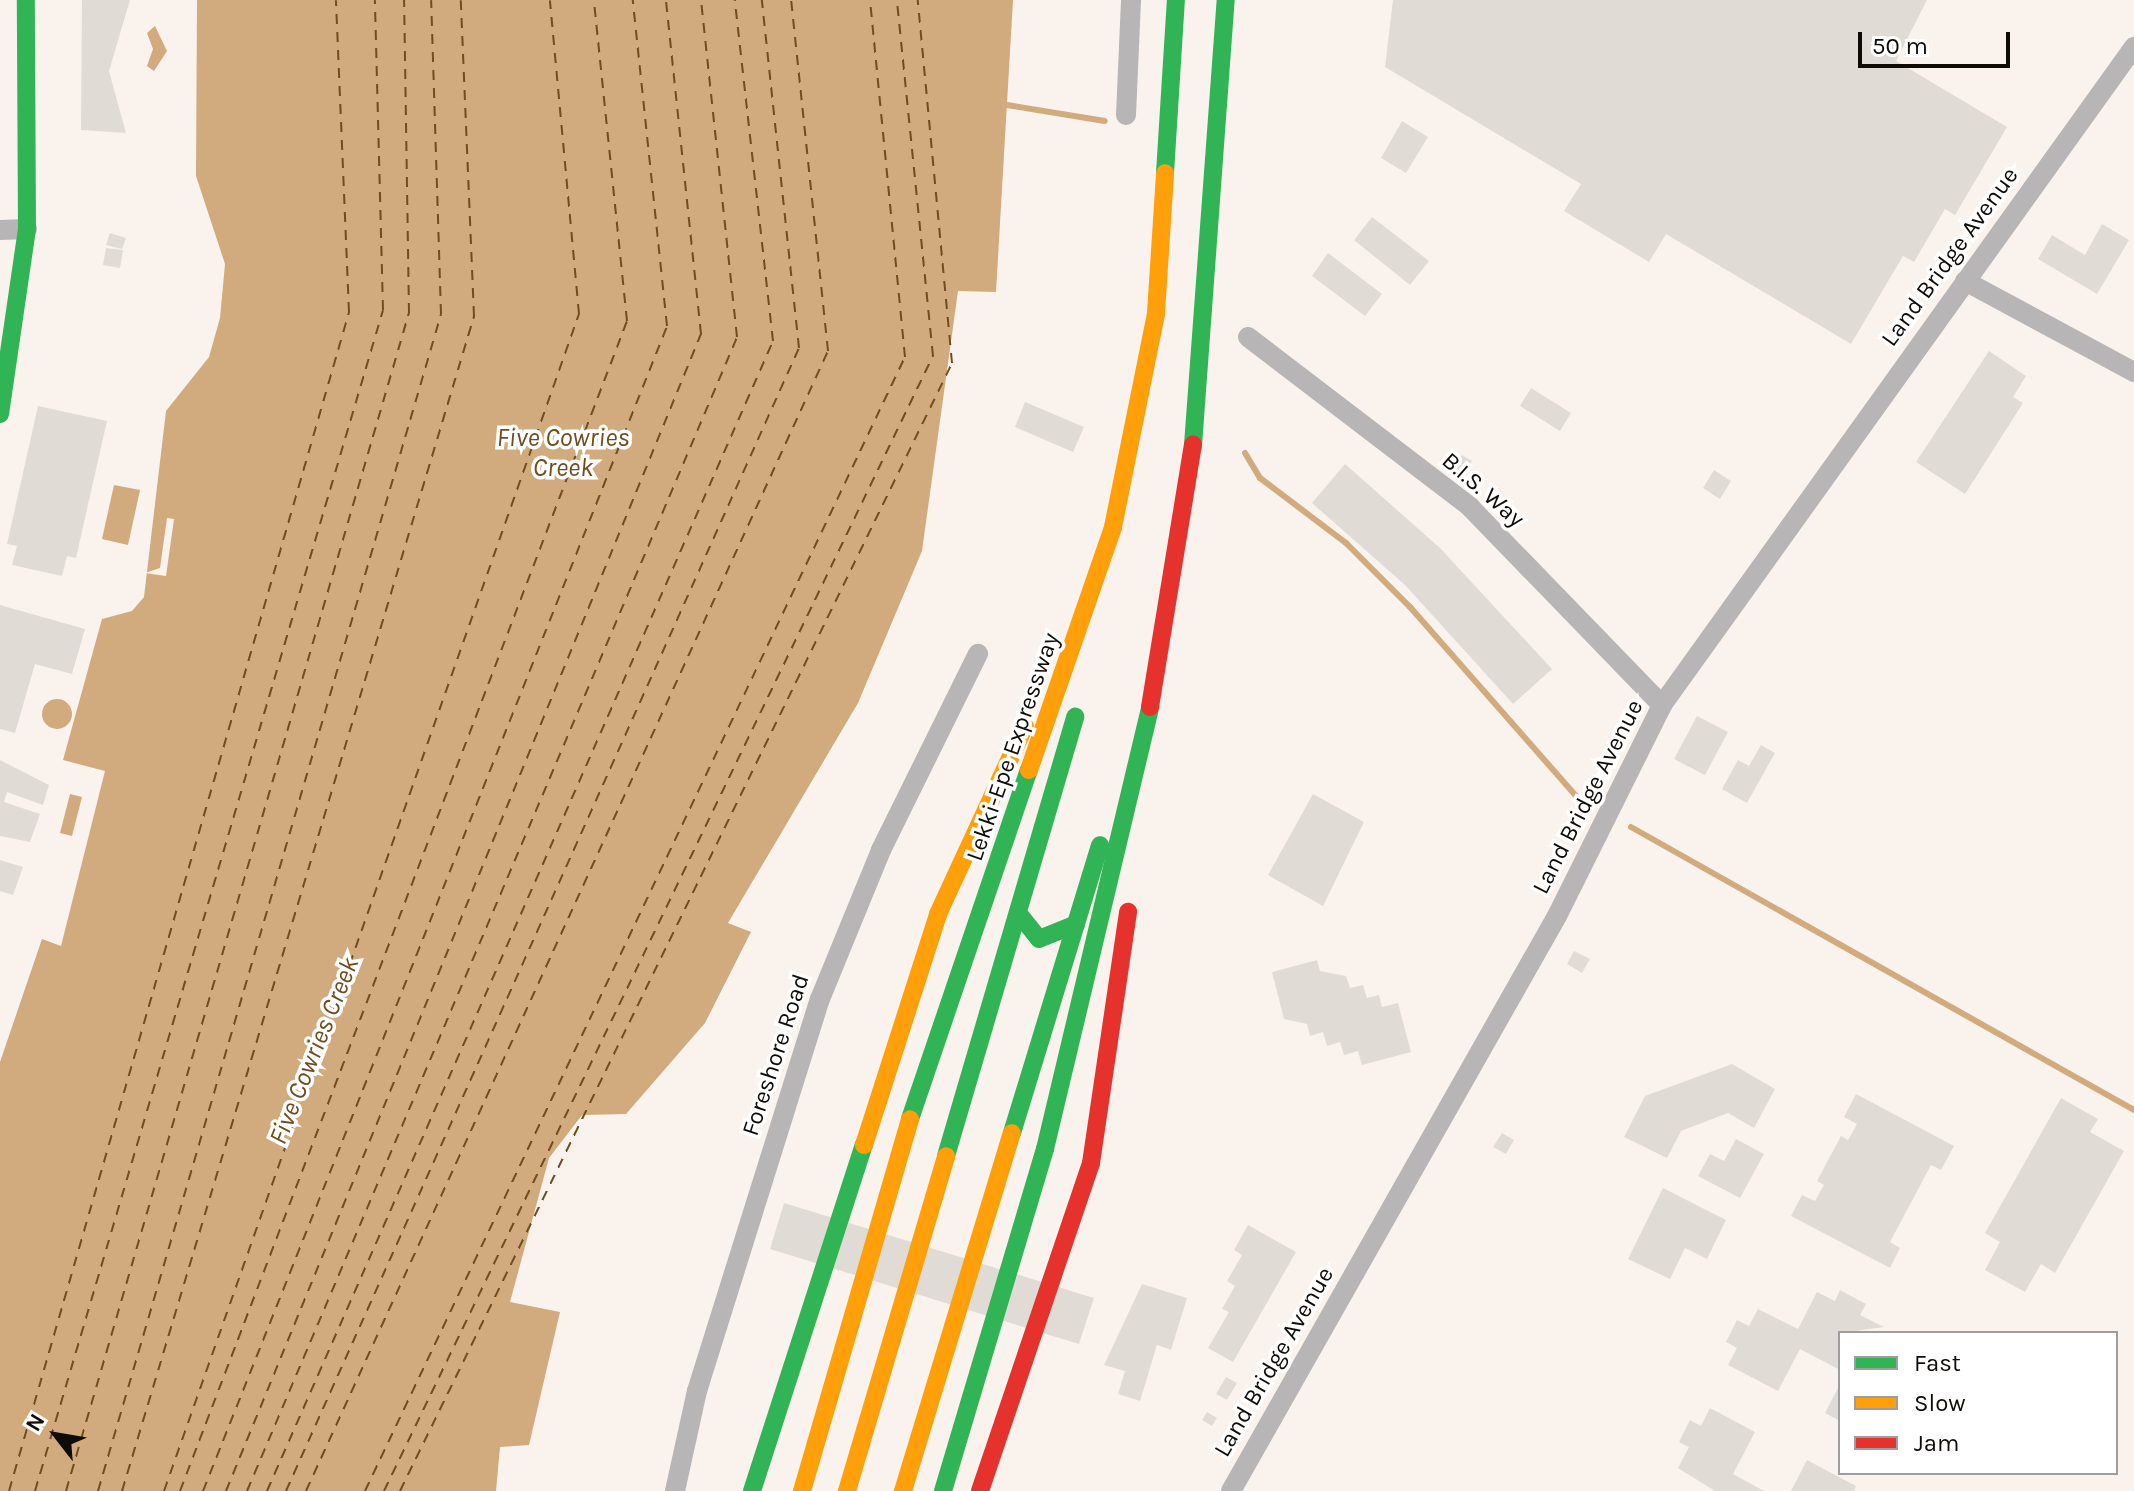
<!DOCTYPE html>
<style>
body{margin:0}
#map{position:relative;width:2134px;height:1491px;overflow:hidden;background:#faf3ed;font-family:Karla,sans-serif}
div>[style]{position:absolute}
.water>*{inset:0;background:#d1aa7d}
.round{border-radius:50%}
.pier>*{inset:0;background:#faf3ed}
.stream>*{height:6px;margin:-3px;padding:0 3px;transform-origin:3px;border-radius:3px;background:#d1aa7d}
.ferry>*{height:2px;margin-top:-1px;transform-origin:0;background:repeating-linear-gradient(90deg,#714c1e 0 10px,transparent 0 18px)}
.building>*{inset:0;background:#e1dbd6}
.street>*{height:20px;margin:-10px;padding:0 10px;transform-origin:10px;border-radius:10px;background:#b7b5b5}
.fast>*{height:18px;margin:-9px;padding:0 9px;transform-origin:9px;border-radius:9px;background:#30b455}
.slow>*{height:18px;margin:-9px;padding:0 9px;transform-origin:9px;border-radius:9px;background:#ff9f0a}
.jam>*{height:18px;margin:-9px;padding:0 9px;transform-origin:9px;border-radius:9px;background:#e5322d}
span{translate:-50% -50%;white-space:nowrap;text-align:center;line-height:1.15;-webkit-text-stroke:7px #fff;paint-order:stroke}
.street-label{font-size:24px;color:#0f0c08}
.water-label{font-size:26px;color:#714c1e;font-style:italic}
.legend{position:absolute;left:1838px;top:1331px;width:280px;height:144px;box-sizing:border-box;background:#fff;border:2px solid #9f9e9c;margin:0;padding:10px 14px;list-style:none;font-size:24px;color:#0f0c08}
.legend li{display:flex;align-items:center;gap:16px;height:40px}
.legend b{width:40px;border:2px solid #9f9e9c}
.north{position:absolute;left:16px;top:1395px;width:80px;height:80px;-webkit-text-stroke:6px #fff;paint-order:stroke;rotate:301deg;font-size:22px;font-weight:700;line-height:32px;text-align:center;color:#0f0c08}
.north::after{content:'';display:block;margin:auto;width:28px;height:36px;background:#0f0c08;clip-path:polygon(50% 0,100% 100%,50% 72%,0 100%)}
.scale{position:absolute;left:1858px;top:32px;width:152px;height:36px;box-sizing:border-box;border:4px solid #0f0c08;border-top:0;padding-left:10px;font-size:24px;line-height:28px;white-space:nowrap;color:#0f0c08;-webkit-text-stroke:6px #fff;paint-order:stroke}
</style>
<div id="map">
<div class="water">
<i style="clip-path:polygon(197px 0,1013px 0,996px 292px,958px 291px,922px 551px,858px 703px,728px 923px,751px 932px,705px 1023px,626px 1114px,582px 1115px,549px 1158px,510px 1302px,560px 1312px,529px 1445px,500px 1447px,496px 1491px,0 1491px,0 1062px,42px 939px,61px 946px,105px 771px,63px 760px,102px 619px,132px 611px,144px 597px,166px 411px,209px 357px,220px 318px,225px 264px,196px 176px)"></i>
<i style="clip-path:polygon(155px 26px,167px 51px,154px 71px,147px 66px,153px 49px,147px 33px)"></i>
<i style="clip-path:polygon(114px 485px,140px 490px,128px 545px,102px 539px)"></i>
<i class="round" style="left:42px;top:699px;width:30px;height:30px"></i>
<i style="clip-path:polygon(70px 794px,82px 797px,72px 836px,60px 833px)"></i>
</div>
<div class="pier">
<i style="clip-path:polygon(167px 518px,174px 519px,166px 576px,145px 573px,160px 568px)"></i>
</div>
<div class="stream">
<i style="left:1007px;top:105px;width:99px;rotate:9.3deg"></i>
<i style="left:1245px;top:453px;width:29px;rotate:59deg"></i>
<i style="left:1260px;top:478px;width:108px;rotate:37.1deg"></i>
<i style="left:1346px;top:543px;width:91px;rotate:45deg"></i>
<i style="left:1410px;top:607px;width:254px;rotate:48.7deg"></i>
<i style="left:1631px;top:827px;width:577px;rotate:29.36deg"></i>
</div>
<div class="ferry">
<i style="left:9px;top:1491px;width:1227px;rotate:-73.91deg"></i>
<i style="left:349px;top:312px;width:312px;rotate:-92.4deg"></i>
<i style="left:35px;top:1491px;width:1231px;rotate:-73.58deg"></i>
<i style="left:383px;top:310px;width:310px;rotate:-91.5deg"></i>
<i style="left:66px;top:1491px;width:1227px;rotate:-73.77deg"></i>
<i style="left:409px;top:313px;width:313px;rotate:-90.9deg"></i>
<i style="left:98px;top:1491px;width:1226px;rotate:-73.75deg"></i>
<i style="left:441px;top:314px;width:314px;rotate:-91.8deg"></i>
<i style="left:122px;top:1491px;width:1227px;rotate:-73.32deg"></i>
<i style="left:474px;top:316px;width:316px;rotate:-92.4deg"></i>
<i style="left:164px;top:1491px;width:1248px;rotate:-70.58deg"></i>
<i style="left:579px;top:314px;width:315px;rotate:-95.3deg"></i>
<i style="left:180px;top:1491px;width:1252px;rotate:-69.09deg"></i>
<i style="left:627px;top:321px;width:323px;rotate:-95.9deg"></i>
<i style="left:203px;top:1491px;width:1254px;rotate:-68.28deg"></i>
<i style="left:667px;top:326px;width:328px;rotate:-96deg"></i>
<i style="left:226px;top:1491px;width:1251px;rotate:-67.68deg"></i>
<i style="left:701px;top:334px;width:336px;rotate:-96deg"></i>
<i style="left:247px;top:1491px;width:1254px;rotate:-66.99deg"></i>
<i style="left:737px;top:337px;width:339px;rotate:-96.1deg"></i>
<i style="left:267px;top:1491px;width:1256px;rotate:-66.25deg"></i>
<i style="left:773px;top:341px;width:343px;rotate:-96.4deg"></i>
<i style="left:286px;top:1491px;width:1253px;rotate:-65.83deg"></i>
<i style="left:799px;top:348px;width:350px;rotate:-96.1deg"></i>
<i style="left:306px;top:1491px;width:1254px;rotate:-65.4deg"></i>
<i style="left:828px;top:351px;width:353px;rotate:-96deg"></i>
<i style="left:365px;top:1491px;width:1256px;rotate:-64.54deg"></i>
<i style="left:905px;top:357px;width:359px;rotate:-95.6deg"></i>
<i style="left:384px;top:1491px;width:1261px;rotate:-64.19deg"></i>
<i style="left:933px;top:356px;width:358px;rotate:-95.8deg"></i>
<i style="left:400px;top:1491px;width:1256px;rotate:-63.92deg"></i>
<i style="left:952px;top:363px;width:365px;rotate:-95.4deg"></i>
</div>
<div class="building">
<i style="clip-path:polygon(82px 0,130px 0,109px 71px,126px 133px,81px 130px)"></i>
<i style="clip-path:polygon(1393px 0,1927px 0,1896px 61px,2007px 127px,1955px 215px,1945px 209px,1914px 262px,1903px 256px,1851px 344px,1666px 234px,1649px 262px,1564px 211px,1581px 184px,1385px 67px)"></i>
<i style="clip-path:polygon(1402px 121px,1428px 137px,1406px 173px,1381px 158px)"></i>
<i style="clip-path:polygon(1372px 217px,1429px 261px,1410px 285px,1354px 240px)"></i>
<i style="clip-path:polygon(2102px 224px,2129px 240px,2097px 294px,2038px 259px,2052px 235px,2085px 255px)"></i>
<i style="clip-path:polygon(110px 233px,126px 238px,122px 249px,106px 245px)"></i>
<i style="clip-path:polygon(106px 248px,123px 250px,120px 268px,103px 265px)"></i>
<i style="clip-path:polygon(1328px 253px,1382px 294px,1365px 316px,1312px 276px)"></i>
<i style="clip-path:polygon(1989px 351px,2026px 376px,2013px 397px,2023px 403px,1965px 494px,1916px 462px)"></i>
<i style="clip-path:polygon(1531px 388px,1571px 413px,1560px 431px,1520px 406px)"></i>
<i style="clip-path:polygon(1025px 402px,1084px 427px,1073px 452px,1015px 427px)"></i>
<i style="clip-path:polygon(38px 406px,107px 421px,76px 558px,67px 556px,62px 576px,12px 565px,17px 546px,7px 544px)"></i>
<i style="clip-path:polygon(1462px 455px,1472px 461px,1464px 474px,1455px 468px)"></i>
<i style="clip-path:polygon(1345px 464px,1440px 548px,1552px 669px,1513px 704px,1405px 585px,1312px 503px)"></i>
<i style="clip-path:polygon(1714px 470px,1731px 481px,1720px 499px,1703px 488px)"></i>
<i style="clip-path:polygon(0 605px,85px 629px,72px 674px,35px 664px,15px 733px,0 729px)"></i>
<i style="clip-path:polygon(1697px 716px,1728px 732px,1705px 775px,1674px 759px)"></i>
<i style="clip-path:polygon(1761px 745px,1775px 753px,1747px 803px,1722px 789px,1738px 760px,1749px 766px)"></i>
<i style="clip-path:polygon(0 760px,49px 785px,43px 805px,7px 792px,4px 802px,40px 814px,30px 842px,0 836px)"></i>
<i style="clip-path:polygon(1313px 794px,1364px 822px,1323px 906px,1268px 875px)"></i>
<i style="clip-path:polygon(0 860px,23px 867px,13px 895px,0 891px)"></i>
<i style="clip-path:polygon(1574px 951px,1590px 959px,1582px 973px,1567px 964px)"></i>
<i style="clip-path:polygon(1317px 960px,1320px 971px,1346px 976px,1350px 988px,1363px 985px,1367px 998px,1379px 995px,1382px 1007px,1398px 1003px,1411px 1052px,1362px 1065px,1358px 1051px,1344px 1055px,1340px 1042px,1327px 1046px,1323px 1032px,1310px 1036px,1307px 1024px,1284px 1019px,1272px 972px)"></i>
<i style="clip-path:polygon(1732px 1064px,1775px 1089px,1754px 1128px,1728px 1113px,1681px 1131px,1667px 1158px,1624px 1137px,1645px 1096px)"></i>
<i style="clip-path:polygon(1856px 1094px,1954px 1146px,1941px 1170px,1931px 1165px,1890px 1242px,1900px 1248px,1890px 1268px,1791px 1216px,1802px 1195px,1815px 1201px,1824px 1185px,1817px 1181px,1841px 1136px,1848px 1140px,1857px 1124px,1844px 1117px)"></i>
<i style="clip-path:polygon(2061px 1098px,2098px 1119px,2090px 1132px,2124px 1151px,2055px 1273px,2041px 1264px,2025px 1292px,1985px 1270px,2000px 1242px,1985px 1233px)"></i>
<i style="clip-path:polygon(1502px 1133px,1514px 1140px,1506px 1154px,1493px 1147px)"></i>
<i style="clip-path:polygon(1736px 1139px,1764px 1154px,1740px 1198px,1698px 1176px,1710px 1154px,1724px 1161px)"></i>
<i style="clip-path:polygon(1663px 1188px,1726px 1220px,1707px 1259px,1685px 1248px,1670px 1279px,1628px 1259px)"></i>
<i style="clip-path:polygon(784px 1203px,1094px 1298px,1079px 1344px,770px 1249px)"></i>
<i style="clip-path:polygon(1248px 1225px,1296px 1252px,1233px 1362px,1208px 1348px,1229px 1312px,1222px 1309px,1235px 1286px,1227px 1281px,1242px 1255px,1234px 1250px)"></i>
<i style="clip-path:polygon(1142px 1284px,1187px 1298px,1171px 1350px,1157px 1345px,1140px 1401px,1118px 1394px,1125px 1371px,1104px 1365px)"></i>
<i style="clip-path:polygon(1840px 1290px,1866px 1304px,1860px 1315px,1884px 1327px,1840px 1333px,1840px 1370px,1800px 1349px,1778px 1391px,1728px 1365px,1737px 1348px,1726px 1342px,1737px 1320px,1749px 1326px,1758px 1309px,1798px 1329px,1817px 1292px,1835px 1301px)"></i>
<i style="clip-path:polygon(1226px 1377px,1237px 1383px,1227px 1400px,1216px 1394px)"></i>
<i style="clip-path:polygon(1840px 1384px,1840px 1421px,1825px 1413px)"></i>
<i style="clip-path:polygon(1710px 1408px,1755px 1432px,1733px 1474px,1764px 1491px,1715px 1491px,1678px 1468px,1689px 1447px,1679px 1442px,1690px 1420px,1701px 1426px)"></i>
<i style="clip-path:polygon(1207px 1412px,1217px 1418px,1212px 1426px,1202px 1420px)"></i>
<i style="clip-path:polygon(1807px 1460px,1856px 1486px,1854px 1491px,1791px 1491px)"></i>
</div>
<div class="street">
<i style="left:1126px;top:115px;width:115px;rotate:-87.5deg"></i>
<i style="left:0;top:230px;width:27px;rotate:-2deg"></i>
<i style="left:1965px;top:281px;width:192px;rotate:28.3deg"></i>
<i style="left:1248px;top:337px;width:280px;rotate:37.4deg"></i>
<i style="left:1470px;top:507px;width:276px;rotate:45.9deg"></i>
<i style="left:675px;top:1491px;width:102px;rotate:-77.6deg"></i>
<i style="left:697px;top:1391px;width:411px;rotate:-72.6deg"></i>
<i style="left:820px;top:999px;width:161px;rotate:-67.7deg"></i>
<i style="left:881px;top:850px;width:219px;rotate:-63.7deg"></i>
<i style="left:1231px;top:1491px;width:661px;rotate:-60.45deg"></i>
<i style="left:1557px;top:916px;width:236px;rotate:-63.5deg"></i>
<i style="left:1662px;top:705px;width:810px;rotate:-54.35deg"></i>
</div>
<div class="fast">
<i style="left:1165px;top:173px;width:173px;rotate:-86.4deg"></i>
<i style="left:0;top:414px;width:187px;rotate:-81.7deg"></i>
<i style="left:27px;top:229px;width:229px;rotate:-90.3deg"></i>
<i style="left:1193px;top:445px;width:446px;rotate:-85.8deg"></i>
<i style="left:1018px;top:913px;width:33px;rotate:51deg"></i>
<i style="left:1039px;top:939px;width:40px;rotate:-22deg"></i>
<i style="left:910px;top:1119px;width:369px;rotate:-71.2deg"></i>
<i style="left:1012px;top:1133px;width:301px;rotate:-73deg"></i>
<i style="left:946px;top:1156px;width:458px;rotate:-73.6deg"></i>
<i style="left:752px;top:1491px;width:364px;rotate:-72.1deg"></i>
<i style="left:943px;top:1491px;width:357px;rotate:-73.4deg"></i>
<i style="left:1045px;top:1149px;width:454px;rotate:-76.6deg"></i>
</div>
<div class="slow">
<i style="left:1029px;top:770px;width:257px;rotate:-70.9deg"></i>
<i style="left:1113px;top:527px;width:218px;rotate:-78.6deg"></i>
<i style="left:1156px;top:313px;width:140px;rotate:-86.3deg"></i>
<i style="left:864px;top:1145px;width:243px;rotate:-72.2deg"></i>
<i style="left:938px;top:914px;width:207px;rotate:-65.2deg"></i>
<i style="left:802px;top:1491px;width:387px;rotate:-73.8deg"></i>
<i style="left:847px;top:1491px;width:349px;rotate:-73.5deg"></i>
<i style="left:903px;top:1491px;width:374px;rotate:-73.1deg"></i>
</div>
<div class="jam">
<i style="left:1150px;top:707px;width:266px;rotate:-80.7deg"></i>
<i style="left:980px;top:1491px;width:346px;rotate:-71.3deg"></i>
<i style="left:1091px;top:1163px;width:254px;rotate:-81.6deg"></i>
</div>
<div class="street-label">
<span style="left:1950px;top:257px;rotate:-54deg">Land Bridge Avenue</span>
<span style="left:1483px;top:490px;rotate:41deg">B.I.S. Way</span>
<span style="left:1013px;top:747px;rotate:-71deg">Lekki-Epe Expressway</span>
<span style="left:1588px;top:797px;rotate:-63deg">Land Bridge Avenue</span>
<span style="left:776px;top:1055px;rotate:-72deg">Foreshore Road</span>
<span style="left:1274px;top:1362px;rotate:-60deg">Land Bridge Avenue</span>
</div>
<div class="water-label">
<span style="left:563px;top:453px">Five Cowries<br>Creek</span>
<span style="left:314px;top:1051px;rotate:-68deg">Five Cowries Creek</span>
</div>
<ul class="legend">
<li><b style="height:10px;background:#30b455"></b>Fast</li>
<li><b style="height:10px;background:#ff9f0a"></b>Slow</li>
<li><b style="height:10px;background:#e5322d"></b>Jam</li>
</ul>
<div class="north">N</div>
<div class="scale">50 m</div>
</div>
